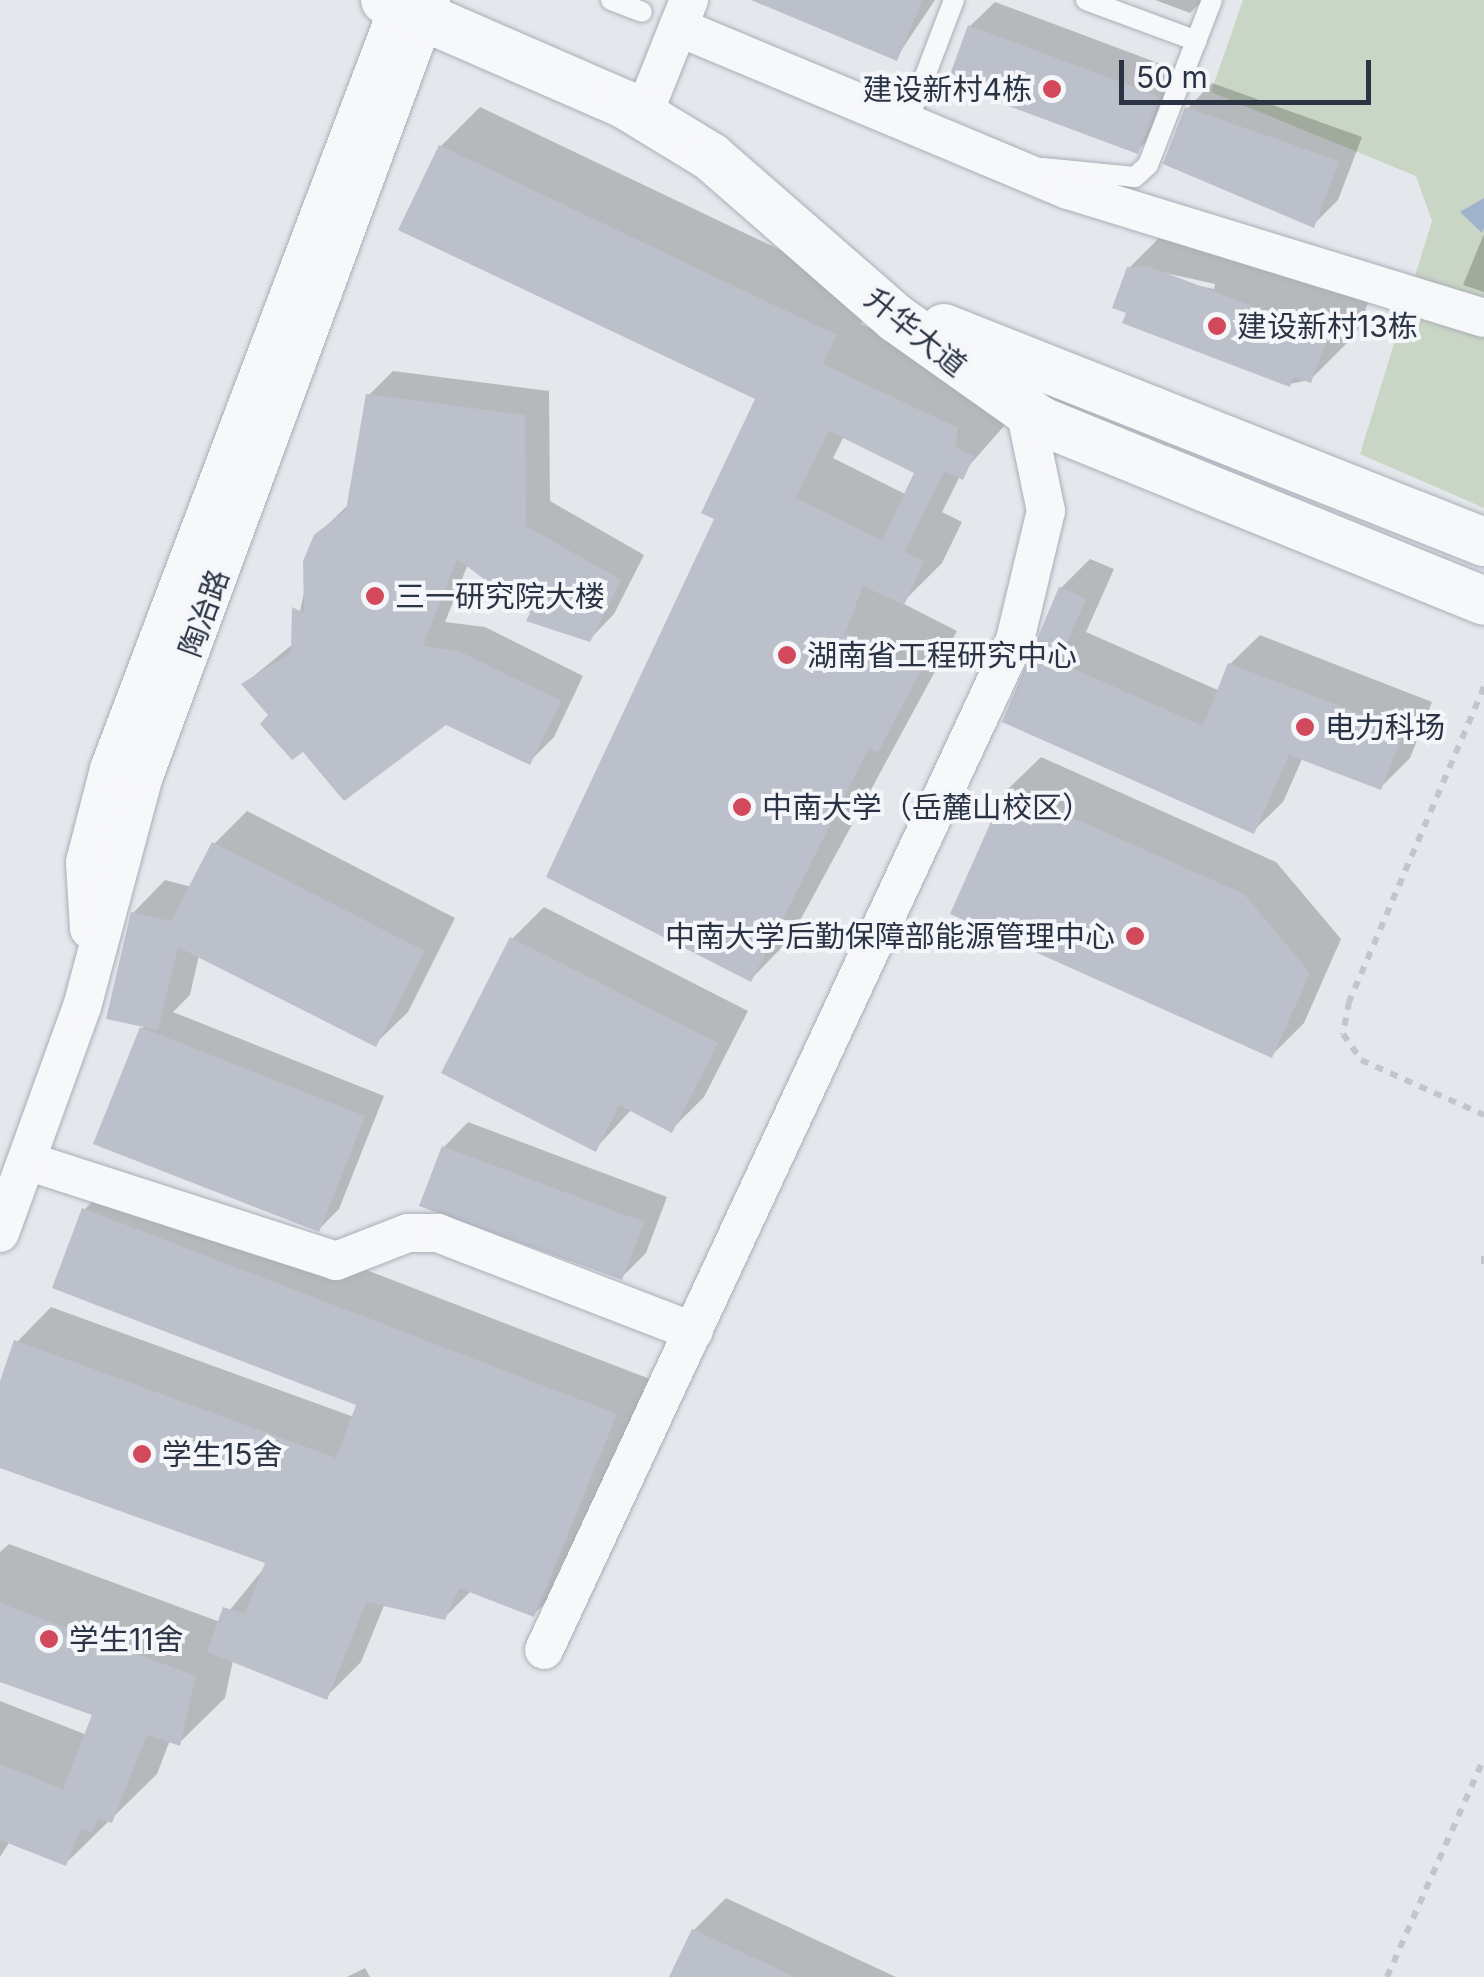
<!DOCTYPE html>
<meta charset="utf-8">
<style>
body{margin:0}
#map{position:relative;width:1484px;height:1977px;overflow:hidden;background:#e4e7ec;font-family:Inter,"Noto Sans SC",sans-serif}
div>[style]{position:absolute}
.green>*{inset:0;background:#c9d6c5}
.water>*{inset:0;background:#9fb4cc}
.shadow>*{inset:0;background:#0003}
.building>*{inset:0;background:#bbc0ca}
.path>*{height:6px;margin-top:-3px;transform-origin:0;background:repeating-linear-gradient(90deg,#c2c5cb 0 8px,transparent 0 16px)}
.roads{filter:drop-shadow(0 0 2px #a9aeb7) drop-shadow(0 0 2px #a9aeb7)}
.service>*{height:20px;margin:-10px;padding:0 10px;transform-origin:10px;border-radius:10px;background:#f7f8fa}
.minor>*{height:38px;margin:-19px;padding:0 19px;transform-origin:19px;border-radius:19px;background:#f7f8fa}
.tertiary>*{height:48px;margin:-24px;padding:0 24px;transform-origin:24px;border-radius:24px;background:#f7f8fa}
.dots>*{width:28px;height:28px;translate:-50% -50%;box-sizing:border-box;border:5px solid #f4f6f9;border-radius:50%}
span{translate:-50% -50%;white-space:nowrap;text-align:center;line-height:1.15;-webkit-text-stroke:8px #f4f6f9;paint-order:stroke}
.poi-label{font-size:30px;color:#2b3445}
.right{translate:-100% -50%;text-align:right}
.left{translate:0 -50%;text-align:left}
.street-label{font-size:30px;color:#2b3445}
.scale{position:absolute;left:1119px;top:60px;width:252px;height:45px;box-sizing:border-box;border:5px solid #2b3445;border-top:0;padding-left:12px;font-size:30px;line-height:35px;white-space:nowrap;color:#2b3445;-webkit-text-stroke:8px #f4f6f9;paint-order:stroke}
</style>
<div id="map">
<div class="green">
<i style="clip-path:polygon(1243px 0,1484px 0,1484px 508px,1360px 454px,1432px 221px,1416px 176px,1211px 92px)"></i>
</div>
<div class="water">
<i style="clip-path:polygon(1484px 198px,1484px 228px,1482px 233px,1460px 212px)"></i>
</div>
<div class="shadow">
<i style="clip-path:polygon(756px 0,935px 0,896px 58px)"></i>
<i style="clip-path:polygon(1155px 0,1203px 0,1190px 13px)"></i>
<i style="clip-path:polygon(995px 2px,1182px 72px,1161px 126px,1137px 151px,970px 26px)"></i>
<i style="clip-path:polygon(1212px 83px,1362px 137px,1338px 200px,1313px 225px,1166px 163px,1188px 108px)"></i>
<i style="clip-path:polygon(evenodd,480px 107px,875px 295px,861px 324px,996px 389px,1012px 417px,960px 476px,942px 512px,962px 522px,942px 563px,902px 603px,957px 631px,790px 939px,751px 979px,717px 518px,759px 398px,441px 146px,480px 107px,844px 436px,918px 472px,907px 495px,833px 458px,844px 436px)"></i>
<i style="clip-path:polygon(evenodd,1175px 222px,1370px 298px,1356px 334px,1310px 380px,1289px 384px,1129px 268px,1175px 222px,1161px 272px,1215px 284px,1214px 289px,1172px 280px,1161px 272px)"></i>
<i style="clip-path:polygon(1484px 234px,1484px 292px,1463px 285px)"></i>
<i style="clip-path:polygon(393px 371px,549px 391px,550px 501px,644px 555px,614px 614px,590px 639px,534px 613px,468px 564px,445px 622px,485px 627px,583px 676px,554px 737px,529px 762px,446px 722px,303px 748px,244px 684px,293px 644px,316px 536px,349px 504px,368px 396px)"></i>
<i style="clip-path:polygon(1090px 559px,1114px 569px,1086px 632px,1220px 691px,1230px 664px,1260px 635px,1432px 702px,1410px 758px,1381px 787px,1303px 757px,1283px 802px,1253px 831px,1005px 721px,1061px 588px)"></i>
<i style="clip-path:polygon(1041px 757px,1276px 862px,1341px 939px,1304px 1023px,1272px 1055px,1008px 789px)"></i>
<i style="clip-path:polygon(247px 811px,455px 918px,408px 1012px,375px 1044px,199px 955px,190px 995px,173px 1012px,384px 1096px,339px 1209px,319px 1229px,96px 1143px,144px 1025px,133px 913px,165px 880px,192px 887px,214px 844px)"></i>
<i style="clip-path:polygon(544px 907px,748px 1011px,704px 1097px,671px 1130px,632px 1109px,595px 1149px,512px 939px)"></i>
<i style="clip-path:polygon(468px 1122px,667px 1197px,646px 1253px,622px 1277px,444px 1147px)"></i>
<i style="clip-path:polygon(119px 1175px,650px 1379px,569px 1580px,534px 1614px,472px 1590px,445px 1617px,385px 1603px,361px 1662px,326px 1697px,233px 1660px,225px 1698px,179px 1743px,170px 1740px,157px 1774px,66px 1863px,10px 1841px,0 1857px,0 1701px,87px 1735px,95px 1714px,0 1680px,0 1552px,9px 1544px,220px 1622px,269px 1562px,0 1466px,0 1388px,17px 1342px,51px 1307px,354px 1417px,359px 1404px,85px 1209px)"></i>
<i style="clip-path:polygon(726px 1898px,896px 1977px,672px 1977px,694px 1930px)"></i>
<i style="clip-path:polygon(365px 1968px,370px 1977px,347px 1977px)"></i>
</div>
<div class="building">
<i style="clip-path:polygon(751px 0,922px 0,897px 61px)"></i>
<i style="clip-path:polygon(968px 25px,1160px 97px,1138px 154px,947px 83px)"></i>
<i style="clip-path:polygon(1185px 107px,1339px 161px,1314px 228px,1163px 164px)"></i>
<i style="clip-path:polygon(evenodd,439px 145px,837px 335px,823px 364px,958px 428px,955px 447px,974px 456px,963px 480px,944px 471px,905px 552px,924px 561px,904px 605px,863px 586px,845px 633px,920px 671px,878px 753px,869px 748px,751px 982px,546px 877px,714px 519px,701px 513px,755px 399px,398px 230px,439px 145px,829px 431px,914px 473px,882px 540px,796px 498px,829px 431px)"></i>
<i style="clip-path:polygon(1148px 266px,1312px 329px,1309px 338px,1325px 344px,1311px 383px,1294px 377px,1290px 387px,1122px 323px,1126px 313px,1112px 308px,1127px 267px)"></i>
<i style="clip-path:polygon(366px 394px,525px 415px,526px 526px,621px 580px,590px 642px,526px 621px,530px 613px,457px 559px,423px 646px,459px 651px,561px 701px,530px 765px,446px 725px,344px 801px,303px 752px,292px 760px,260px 724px,268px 715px,241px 684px,291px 653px,292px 607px,304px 613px,303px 561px,314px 535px,346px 510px)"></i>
<i style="clip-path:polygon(1059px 587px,1086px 599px,1058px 662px,1203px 726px,1228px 663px,1404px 731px,1381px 790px,1289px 755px,1254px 834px,1002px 722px)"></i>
<i style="clip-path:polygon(1006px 788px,1244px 894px,1310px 973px,1272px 1058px,950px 914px)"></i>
<i style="clip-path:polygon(212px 842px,425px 951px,376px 1047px,178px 947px,158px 1030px,106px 1019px,131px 912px,171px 921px)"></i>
<i style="clip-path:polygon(510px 937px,718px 1043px,672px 1133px,619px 1105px,596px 1152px,441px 1073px)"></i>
<i style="clip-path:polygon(140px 1027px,365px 1116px,319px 1232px,93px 1144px)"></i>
<i style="clip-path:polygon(442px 1146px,644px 1222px,622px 1280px,419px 1206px)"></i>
<i style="clip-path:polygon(82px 1208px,617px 1414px,534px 1617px,459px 1588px,445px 1620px,366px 1602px,327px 1700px,207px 1652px,223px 1607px,245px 1614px,265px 1563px,0 1468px,0 1381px,14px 1340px,336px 1458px,356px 1405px,52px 1288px)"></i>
<i style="clip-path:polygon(0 1603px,196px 1676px,180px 1746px,147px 1735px,112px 1823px,98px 1818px,92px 1833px,81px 1829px,66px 1866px,0 1840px,0 1764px,63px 1789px,92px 1715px,0 1682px)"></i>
<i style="clip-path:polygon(692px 1929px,795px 1977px,669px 1977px)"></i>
</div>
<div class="path">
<i style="left:1484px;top:687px;width:343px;rotate:113.2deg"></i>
<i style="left:1349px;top:1002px;width:33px;rotate:101deg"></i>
<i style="left:1343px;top:1034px;width:32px;rotate:55deg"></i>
<i style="left:1361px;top:1060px;width:135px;rotate:24.1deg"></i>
<i style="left:1484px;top:1256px;width:12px;rotate:90deg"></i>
<i style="left:1387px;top:1977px;width:240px;rotate:-66.1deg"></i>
</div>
<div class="roads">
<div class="service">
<i style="left:611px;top:0;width:33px;rotate:21deg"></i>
<i style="left:1086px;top:0;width:118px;rotate:20.3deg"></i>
<i style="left:907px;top:123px;width:132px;rotate:-69.1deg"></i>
<i style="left:1043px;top:168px;width:92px;rotate:5.6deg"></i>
<i style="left:1135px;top:177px;width:18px;rotate:-43deg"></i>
<i style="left:1148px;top:165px;width:177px;rotate:-68.8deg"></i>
</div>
<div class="minor">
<i style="left:678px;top:27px;width:423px;rotate:22.7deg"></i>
<i style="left:1068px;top:190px;width:435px;rotate:17.1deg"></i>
<i style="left:643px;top:115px;width:124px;rotate:-68.2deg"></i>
<i style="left:89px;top:929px;width:67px;rotate:-93.4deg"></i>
<i style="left:85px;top:862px;width:96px;rotate:-75.5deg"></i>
<i style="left:109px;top:769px;width:823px;rotate:-69.21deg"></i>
<i style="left:27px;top:1161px;width:325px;rotate:17.9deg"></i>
<i style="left:336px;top:1261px;width:77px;rotate:-21.3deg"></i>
<i style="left:408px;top:1233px;width:30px"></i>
<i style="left:438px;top:1233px;width:274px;rotate:21.1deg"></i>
<i style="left:0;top:1233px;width:240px;rotate:-70.1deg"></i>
<i style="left:82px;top:1007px;width:236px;rotate:-75deg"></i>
<i style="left:143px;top:779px;width:831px;rotate:-69.71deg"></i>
<i style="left:544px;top:1650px;width:1114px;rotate:-65deg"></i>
<i style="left:1015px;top:640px;width:133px;rotate:-76.5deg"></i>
<i style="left:1046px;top:511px;width:113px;rotate:-101.7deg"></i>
</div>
<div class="tertiary">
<i style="left:385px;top:0;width:261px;rotate:23.5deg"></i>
<i style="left:624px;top:104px;width:102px;rotate:31.3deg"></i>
<i style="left:711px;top:157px;width:247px;rotate:41.1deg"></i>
<i style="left:897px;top:319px;width:176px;rotate:35.3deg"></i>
<i style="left:1041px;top:421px;width:478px;rotate:22.1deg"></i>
<i style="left:944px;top:328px;width:581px;rotate:21.62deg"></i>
</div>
</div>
<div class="dots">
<i style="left:1052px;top:89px;background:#d1495b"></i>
<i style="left:1217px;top:326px;background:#d1495b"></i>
<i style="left:375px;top:596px;background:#d1495b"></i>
<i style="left:787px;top:655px;background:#d1495b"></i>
<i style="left:1305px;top:727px;background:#d1495b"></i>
<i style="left:742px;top:807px;background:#d1495b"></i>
<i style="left:1135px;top:936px;background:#d1495b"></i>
<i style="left:142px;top:1454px;background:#d1495b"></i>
<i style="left:49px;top:1639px;background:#d1495b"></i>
</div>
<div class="poi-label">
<span class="right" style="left:1032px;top:89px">建设新村4栋</span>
<span class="left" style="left:1237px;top:326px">建设新村13栋</span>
<span class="left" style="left:395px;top:596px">三一研究院大楼</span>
<span class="left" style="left:807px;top:655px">湖南省工程研究中心</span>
<span class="left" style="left:1325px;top:727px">电力科场</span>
<span class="left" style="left:762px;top:807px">中南大学（岳麓山校区）</span>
<span class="right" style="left:1115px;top:936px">中南大学后勤保障部能源管理中心</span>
<span class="left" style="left:162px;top:1454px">学生15舍</span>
<span class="left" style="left:69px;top:1639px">学生11舍</span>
</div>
<div class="street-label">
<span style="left:916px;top:332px;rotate:39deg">升华大道</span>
<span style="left:204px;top:613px;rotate:-70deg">陶冶路</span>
</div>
<div class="scale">50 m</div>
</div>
